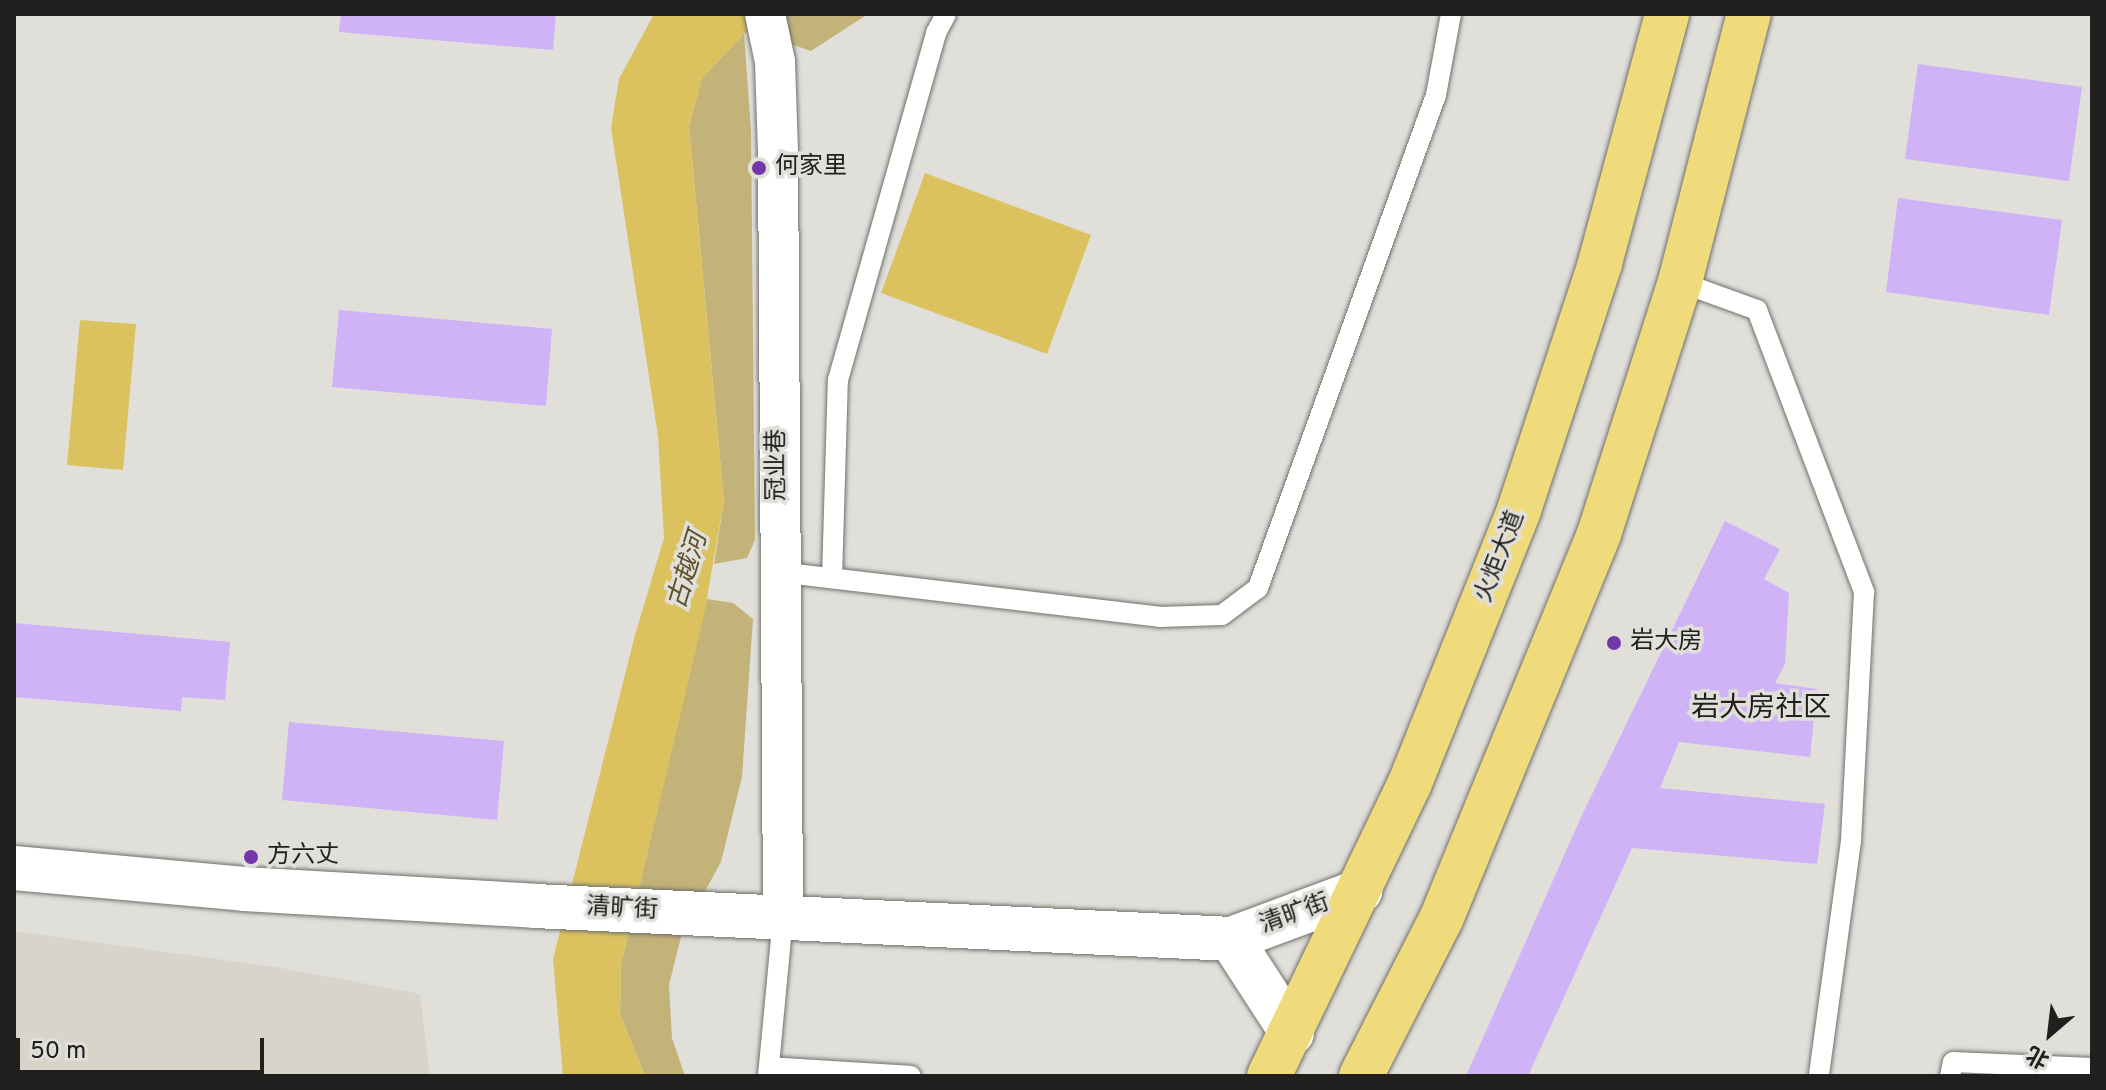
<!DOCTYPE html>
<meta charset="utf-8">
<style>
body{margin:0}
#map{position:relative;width:2106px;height:1090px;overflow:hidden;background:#e0dfda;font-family:Overpass,"Noto Sans SC",sans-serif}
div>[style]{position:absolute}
.built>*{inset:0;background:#d7d4c9}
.green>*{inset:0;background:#c4b378}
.water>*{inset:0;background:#dcc25f}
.building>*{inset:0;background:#d0b3f6}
.roads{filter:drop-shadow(0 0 2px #71706b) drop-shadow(0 0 2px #71706b)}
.service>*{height:20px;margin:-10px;padding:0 10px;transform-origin:10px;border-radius:10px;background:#fff}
.minor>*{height:40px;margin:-20px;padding:0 20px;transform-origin:20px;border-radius:20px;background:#fff}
.tertiary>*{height:44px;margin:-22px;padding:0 22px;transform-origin:22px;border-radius:22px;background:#fff}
.primary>*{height:44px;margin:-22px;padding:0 22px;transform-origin:22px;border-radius:22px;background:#efda7c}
.dots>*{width:22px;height:22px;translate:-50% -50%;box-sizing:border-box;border:4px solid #e0dfda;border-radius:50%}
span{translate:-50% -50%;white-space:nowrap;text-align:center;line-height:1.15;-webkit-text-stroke:7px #e0dfda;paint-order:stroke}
.poi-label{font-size:24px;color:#21201f}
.left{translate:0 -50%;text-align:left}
.street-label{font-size:24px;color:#21201f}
.water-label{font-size:26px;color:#5d5128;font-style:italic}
.quarter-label{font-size:28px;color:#21201f}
.frame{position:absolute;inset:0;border:16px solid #21201f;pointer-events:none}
.north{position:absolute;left:2010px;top:994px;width:80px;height:80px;-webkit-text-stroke:6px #e0dfda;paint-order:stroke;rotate:208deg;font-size:22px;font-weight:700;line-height:32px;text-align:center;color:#21201f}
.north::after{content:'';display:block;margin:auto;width:28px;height:36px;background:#21201f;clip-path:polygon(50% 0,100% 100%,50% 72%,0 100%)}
.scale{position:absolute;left:16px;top:1038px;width:248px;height:36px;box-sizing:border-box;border:4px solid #21201f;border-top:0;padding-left:10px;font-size:24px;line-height:28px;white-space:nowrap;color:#21201f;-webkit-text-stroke:6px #e0dfda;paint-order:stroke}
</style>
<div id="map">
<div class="built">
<i style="clip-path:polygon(14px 931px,281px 968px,420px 994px,430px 1076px,14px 1076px)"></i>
</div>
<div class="green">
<i style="clip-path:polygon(792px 14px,868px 14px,811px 51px,788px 43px,776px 21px)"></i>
<i style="clip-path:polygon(744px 34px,751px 131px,755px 540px,747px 558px,714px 564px,724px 501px,689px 126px,702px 78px)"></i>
<i style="clip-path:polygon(707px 599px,733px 603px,753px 619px,742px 777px,721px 862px,682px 933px,669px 985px,672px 1038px,685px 1076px,645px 1076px,620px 1014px,621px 964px)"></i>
</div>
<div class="water">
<i style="clip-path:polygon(654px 14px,792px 14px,744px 34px,702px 78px,689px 126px,724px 501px,704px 615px,621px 964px,620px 1014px,645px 1076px,563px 1076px,553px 959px,635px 635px,664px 538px,658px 436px,611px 128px,619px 79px)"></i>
<i style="clip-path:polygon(925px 173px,1091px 235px,1047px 354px,881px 293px)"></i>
<i style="clip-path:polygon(80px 320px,136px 324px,123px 470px,67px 465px)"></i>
</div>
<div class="building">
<i style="clip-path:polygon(341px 14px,556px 14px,553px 50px,339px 32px)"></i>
<i style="clip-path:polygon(1918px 64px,2082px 87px,2069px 181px,1905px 159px)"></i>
<i style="clip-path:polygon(1898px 198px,2062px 220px,2049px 315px,1886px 292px)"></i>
<i style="clip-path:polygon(339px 310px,552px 329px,546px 406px,332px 387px)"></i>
<i style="clip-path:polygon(1725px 521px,1780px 549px,1764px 579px,1789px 593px,1785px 664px,1775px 683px,1817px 689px,1810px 757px,1679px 742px,1660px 788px,1825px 804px,1817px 864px,1632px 848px,1528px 1076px,1466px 1076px,1582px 815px)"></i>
<i style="clip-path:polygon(14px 623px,230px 642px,225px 700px,182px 697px,181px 711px,14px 697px)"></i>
<i style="clip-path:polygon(289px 722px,504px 741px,497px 820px,282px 800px)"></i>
</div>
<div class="roads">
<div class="service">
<i style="left:1680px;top:282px;width:82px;rotate:20deg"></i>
<i style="left:1757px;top:310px;width:302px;rotate:69.2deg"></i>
<i style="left:1864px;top:592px;width:249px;rotate:93deg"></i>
<i style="left:1851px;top:841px;width:237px;rotate:97.8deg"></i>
<i style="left:778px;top:572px;width:384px;rotate:6.7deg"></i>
<i style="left:1159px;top:617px;width:63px;rotate:-1.8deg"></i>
<i style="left:1222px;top:615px;width:45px;rotate:-36.9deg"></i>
<i style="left:1258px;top:588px;width:524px;rotate:-70.15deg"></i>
<i style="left:1436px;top:95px;width:82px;rotate:-79.5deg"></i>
<i style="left:832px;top:578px;width:198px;rotate:-88.3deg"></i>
<i style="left:838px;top:380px;width:361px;rotate:-74.2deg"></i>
<i style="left:936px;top:33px;width:21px;rotate:-62deg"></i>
<i style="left:769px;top:1067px;width:142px;rotate:3.6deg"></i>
<i style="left:768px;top:1076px;width:160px;rotate:-84.6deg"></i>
<i style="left:1950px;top:1076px;width:14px;rotate:-78deg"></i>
<i style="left:1953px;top:1062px;width:139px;rotate:2.5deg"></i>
</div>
<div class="minor">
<i style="left:765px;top:14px;width:49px;rotate:78.2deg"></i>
<i style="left:775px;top:62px;width:92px;rotate:88.1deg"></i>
<i style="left:778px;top:154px;width:763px;rotate:89.62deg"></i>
</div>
<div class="tertiary">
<i style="left:14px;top:868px;width:231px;rotate:5.2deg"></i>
<i style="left:244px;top:889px;width:291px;rotate:3.3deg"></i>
<i style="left:535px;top:906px;width:697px;rotate:2.71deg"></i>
<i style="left:1231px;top:939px;width:138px;rotate:-20.4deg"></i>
<i style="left:1231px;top:939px;width:112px;rotate:57deg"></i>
</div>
<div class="primary">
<i style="left:1269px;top:1076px;width:325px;rotate:-64.3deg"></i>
<i style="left:1410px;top:783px;width:294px;rotate:-68.2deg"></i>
<i style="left:1519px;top:510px;width:260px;rotate:-71.8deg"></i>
<i style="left:1600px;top:263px;width:258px;rotate:-74.9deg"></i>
<i style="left:1361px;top:1076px;width:178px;rotate:-63deg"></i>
<i style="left:1442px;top:917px;width:414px;rotate:-67.7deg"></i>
<i style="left:1599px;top:534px;width:265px;rotate:-72.2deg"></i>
<i style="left:1680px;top:282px;width:277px;rotate:-75.6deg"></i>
</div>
</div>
<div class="dots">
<i style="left:759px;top:168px;background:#7336ab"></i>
<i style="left:1614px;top:643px;background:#7336ab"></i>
<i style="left:251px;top:857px;background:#7336ab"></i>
</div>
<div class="poi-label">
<span class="left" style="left:775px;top:168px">何家里</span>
<span class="left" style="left:1630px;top:643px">岩大房</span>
<span class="left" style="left:267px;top:857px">方六丈</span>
</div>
<div class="street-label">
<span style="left:778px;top:465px;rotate:-90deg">冠业巷</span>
<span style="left:1501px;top:557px;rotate:-69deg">火炬大道</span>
<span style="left:622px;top:910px;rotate:3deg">清旷街</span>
<span style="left:1295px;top:915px;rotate:-20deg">清旷街</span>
</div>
<div class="water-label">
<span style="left:689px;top:571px;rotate:-73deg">古越河</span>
</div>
<div class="quarter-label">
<span style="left:1761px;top:709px">岩大房社区</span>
</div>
<div class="frame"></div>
<div class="north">北</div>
<div class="scale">50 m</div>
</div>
